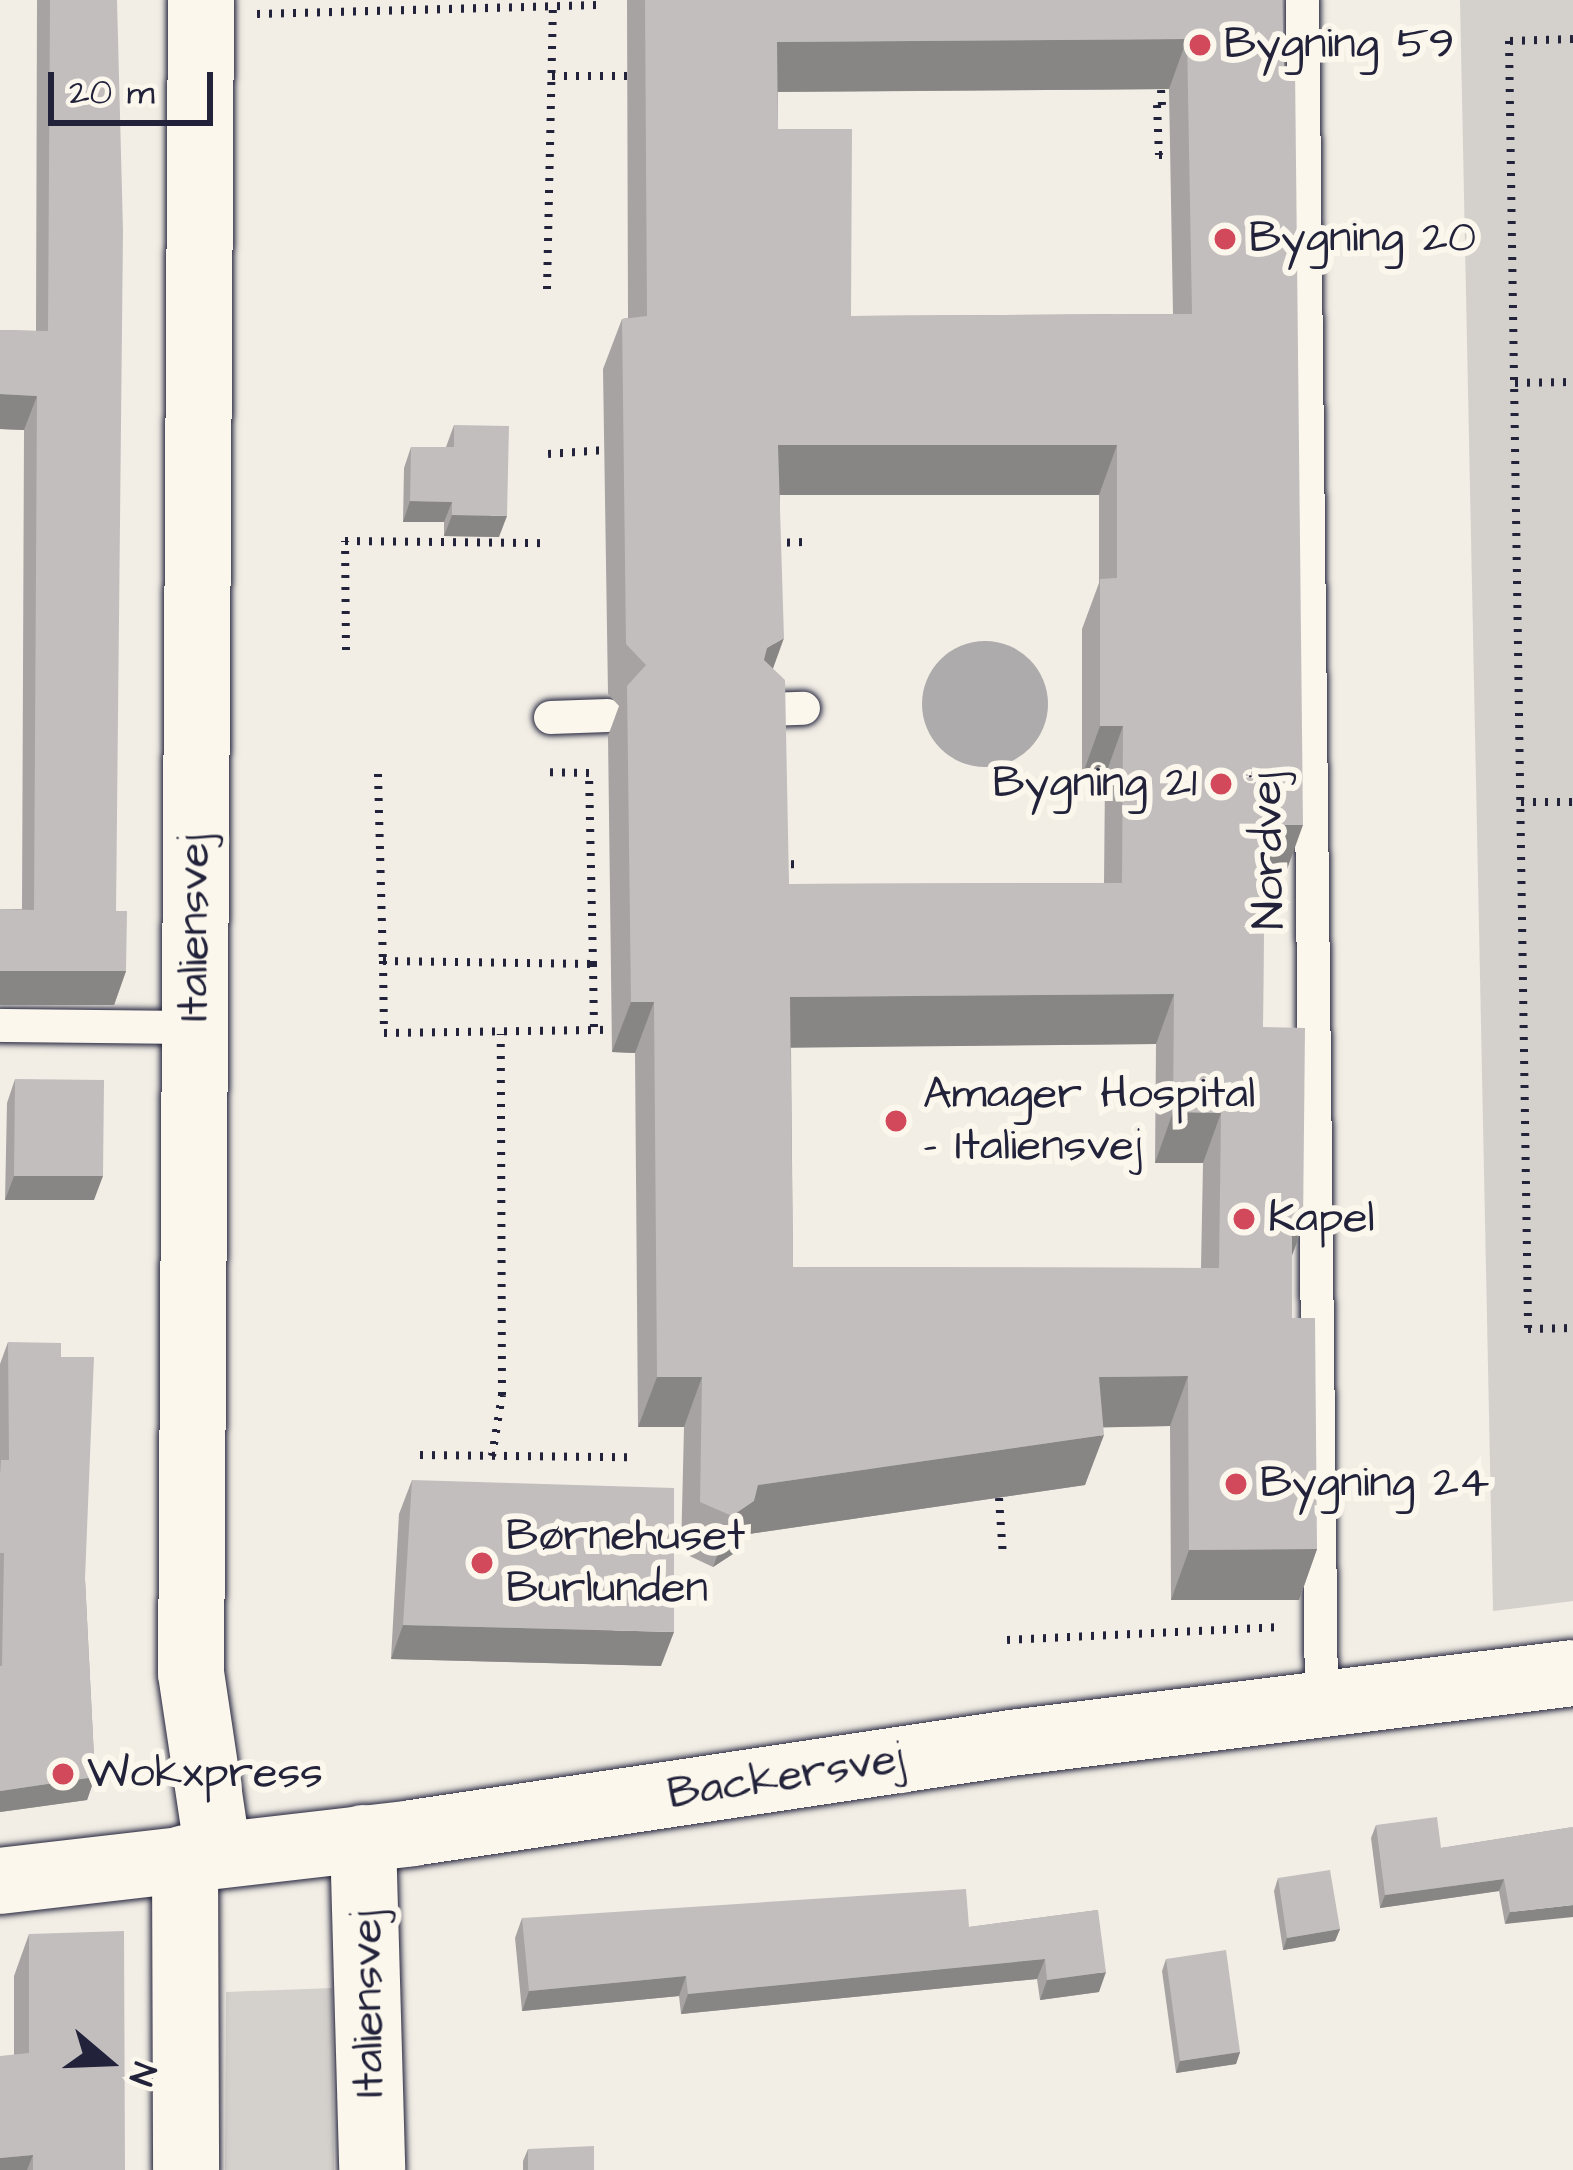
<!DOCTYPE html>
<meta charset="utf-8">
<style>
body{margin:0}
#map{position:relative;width:1573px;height:2170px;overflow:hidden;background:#f2eee5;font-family:"Architects Daughter",sans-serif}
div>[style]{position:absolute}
.green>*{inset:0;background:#d4d1cc}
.water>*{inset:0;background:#aeabad}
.round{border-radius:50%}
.path>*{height:8px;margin-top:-4px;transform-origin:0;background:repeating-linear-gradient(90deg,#22223b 0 3px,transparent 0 12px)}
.roads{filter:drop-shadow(0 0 3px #22223b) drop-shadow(0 0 3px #22223b)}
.service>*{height:33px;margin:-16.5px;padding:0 16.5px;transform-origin:16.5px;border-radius:16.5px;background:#fbf7ec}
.tertiary>*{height:66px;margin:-33px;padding:0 33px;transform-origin:33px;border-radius:33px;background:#fbf7ec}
.wall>*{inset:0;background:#a7a3a3}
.shaded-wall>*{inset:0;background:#888585}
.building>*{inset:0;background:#c2bebe}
.dots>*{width:33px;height:33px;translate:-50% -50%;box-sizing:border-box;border:6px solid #fbf7ec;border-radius:50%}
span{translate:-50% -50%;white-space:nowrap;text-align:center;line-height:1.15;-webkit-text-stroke:12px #fbf7ec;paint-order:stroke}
.poi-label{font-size:45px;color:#22223b}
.left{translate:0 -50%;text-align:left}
.right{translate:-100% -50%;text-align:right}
.street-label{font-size:45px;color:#22223b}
.north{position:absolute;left:48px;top:2002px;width:120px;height:120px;-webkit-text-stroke:9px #fbf7ec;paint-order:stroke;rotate:109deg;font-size:33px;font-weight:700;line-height:48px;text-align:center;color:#22223b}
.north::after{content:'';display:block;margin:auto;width:42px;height:54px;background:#22223b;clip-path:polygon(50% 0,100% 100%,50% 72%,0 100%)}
.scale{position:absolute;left:48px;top:72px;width:165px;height:54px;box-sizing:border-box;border:6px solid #22223b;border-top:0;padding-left:15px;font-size:36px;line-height:42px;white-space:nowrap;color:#22223b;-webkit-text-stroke:9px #fbf7ec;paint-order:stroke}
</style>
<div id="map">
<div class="green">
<i style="clip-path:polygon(1460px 0,1573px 0,1573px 1601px,1493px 1611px)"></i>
<i style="clip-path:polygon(332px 1988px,334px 2170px,225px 2170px,226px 1992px)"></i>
</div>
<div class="water">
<i class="round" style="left:922px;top:641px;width:126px;height:126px"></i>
</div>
<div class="path">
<i style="left:257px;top:14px;width:340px;rotate:-1.5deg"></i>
<i style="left:1573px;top:39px;width:64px;rotate:178.2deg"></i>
<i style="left:1509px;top:41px;width:1288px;rotate:89.15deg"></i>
<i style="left:1528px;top:1329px;width:45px;rotate:-1.3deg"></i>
<i style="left:552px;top:76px;width:75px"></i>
<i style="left:1161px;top:90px;width:15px;rotate:86deg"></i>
<i style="left:1157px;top:105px;width:50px;rotate:87.7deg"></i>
<i style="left:1159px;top:155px;width:13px"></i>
<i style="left:547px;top:289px;width:284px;rotate:-88.8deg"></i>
<i style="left:1515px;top:383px;width:58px;rotate:-1deg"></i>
<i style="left:548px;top:454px;width:57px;rotate:-4deg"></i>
<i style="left:775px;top:543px;width:29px;rotate:-2deg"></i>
<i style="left:346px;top:650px;width:109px;rotate:-90.5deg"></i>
<i style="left:345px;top:541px;width:203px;rotate:0.6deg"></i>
<i style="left:378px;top:774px;width:187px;rotate:88.5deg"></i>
<i style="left:383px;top:961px;width:210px;rotate:0.8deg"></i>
<i style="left:593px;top:964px;width:191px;rotate:-91.2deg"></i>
<i style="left:589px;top:773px;width:39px;rotate:-179deg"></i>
<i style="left:1521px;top:802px;width:52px"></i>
<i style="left:779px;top:865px;width:22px;rotate:-3deg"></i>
<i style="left:383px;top:961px;width:72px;rotate:89.2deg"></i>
<i style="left:384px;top:1033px;width:228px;rotate:-0.8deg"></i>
<i style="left:593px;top:964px;width:67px;rotate:89.1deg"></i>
<i style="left:420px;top:1455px;width:208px;rotate:0.6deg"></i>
<i style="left:492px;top:1456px;width:62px;rotate:-80.7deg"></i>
<i style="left:502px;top:1395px;width:361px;rotate:-90.2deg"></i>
<i style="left:999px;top:1498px;width:59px;rotate:86.1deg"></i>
<i style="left:1007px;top:1640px;width:274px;rotate:-2.7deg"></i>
</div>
<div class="roads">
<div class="service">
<i style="left:1302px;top:0;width:1701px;rotate:89.36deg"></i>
<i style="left:766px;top:709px;width:37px;rotate:-2deg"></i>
<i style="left:550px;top:717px;width:57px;rotate:-2deg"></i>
<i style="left:0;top:1025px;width:195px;rotate:0.6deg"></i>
</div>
<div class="tertiary">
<i style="left:201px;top:0;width:1673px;rotate:90.34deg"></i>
<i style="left:191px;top:1673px;width:183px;rotate:81.5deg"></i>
<i style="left:363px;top:1838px;width:332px;rotate:88.4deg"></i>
<i style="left:185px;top:1858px;width:312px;rotate:89.8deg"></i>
<i style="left:0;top:1881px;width:415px;rotate:-6.6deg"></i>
<i style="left:412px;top:1833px;width:606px;rotate:-8.54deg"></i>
<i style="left:1011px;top:1743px;width:566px;rotate:-7.1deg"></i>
</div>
</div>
<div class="wall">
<i style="clip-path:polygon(37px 0,117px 0,116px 911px,126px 971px,114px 1005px,0 1005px,0 909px,22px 909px,24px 430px,0 429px,0 330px,36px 331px)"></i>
<i style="clip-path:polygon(evenodd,627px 0,1282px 0,1285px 875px,1264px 875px,1263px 1027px,1292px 1254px,1292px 1318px,1317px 1549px,1299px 1600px,1171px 1600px,1170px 1426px,1103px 1427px,1085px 1485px,742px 1535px,736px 1552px,713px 1567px,681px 1552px,684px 1427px,638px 1427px,635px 1053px,612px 1052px,608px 736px,619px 706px,608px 694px,603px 369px,622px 319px,628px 318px,627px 0,1169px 89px,1173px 314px,851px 316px,778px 129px,778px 92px,1169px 89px,627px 0,780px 495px,1099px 495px,1099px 583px,1082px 629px,1082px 776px,1105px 776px,1104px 883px,789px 884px,773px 669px,780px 495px,627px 0,1156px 1044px,1155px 1163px,1203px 1163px,1201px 1268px,793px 1267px,791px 1047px,1156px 1044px)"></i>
<i style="clip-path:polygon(454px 425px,499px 537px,444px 536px,444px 522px,403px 522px,404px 468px,411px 447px,446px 447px)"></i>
<i style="clip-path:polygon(15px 1079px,94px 1200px,5px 1200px,7px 1103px)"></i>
<i style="clip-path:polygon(8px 1342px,61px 1357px,85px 1579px,95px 1777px,87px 1800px,0 1812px,0 1364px)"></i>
<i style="clip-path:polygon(412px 1480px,661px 1666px,391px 1659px,399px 1514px)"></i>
<i style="clip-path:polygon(1376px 1825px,1441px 1848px,1573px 1827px,1505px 1924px,1499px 1891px,1380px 1908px,1371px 1838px)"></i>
<i style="clip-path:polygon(1278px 1878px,1340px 1929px,1335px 1941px,1283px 1950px,1274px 1891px)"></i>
<i style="clip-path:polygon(1098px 1910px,1099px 1992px,1040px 2000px,1037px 1979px,681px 2014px,679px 1996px,522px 2011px,515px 1938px,522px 1918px,969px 1927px)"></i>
<i style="clip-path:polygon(29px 1934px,125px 2170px,0 2170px,14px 2055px,14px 1976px)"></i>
<i style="clip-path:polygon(1166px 1959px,1240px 2052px,1236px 2064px,1176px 2073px,1162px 1971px)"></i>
<i style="clip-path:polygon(528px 2149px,594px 2170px,523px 2170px,523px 2161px)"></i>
</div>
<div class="shaded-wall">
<i style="clip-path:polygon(1187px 39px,1169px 89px,759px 92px,777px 42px)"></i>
<i style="clip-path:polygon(0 394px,37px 396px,24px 430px,0 429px)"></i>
<i style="clip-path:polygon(778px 445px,1117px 445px,1099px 495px,760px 495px)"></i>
<i style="clip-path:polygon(410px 501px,452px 502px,444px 522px,403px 522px)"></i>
<i style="clip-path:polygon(452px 515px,507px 516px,499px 537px,444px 536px)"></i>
<i style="clip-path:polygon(784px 638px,766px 688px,748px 698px,767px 648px)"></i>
<i style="clip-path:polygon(1100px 726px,1123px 726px,1105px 776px,1082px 776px)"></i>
<i style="clip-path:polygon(1264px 825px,1303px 825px,1285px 875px,1246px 875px)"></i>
<i style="clip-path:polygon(0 971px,126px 971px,114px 1005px,0 1005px)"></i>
<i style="clip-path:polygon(1174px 994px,1156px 1044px,772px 1048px,790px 997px)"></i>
<i style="clip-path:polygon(631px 1002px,654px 1002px,635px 1053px,612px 1052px)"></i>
<i style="clip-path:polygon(1173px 1112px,1221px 1113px,1203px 1163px,1155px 1163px)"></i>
<i style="clip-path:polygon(14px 1176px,103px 1176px,94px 1200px,5px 1200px)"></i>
<i style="clip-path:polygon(1292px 1226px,1303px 1226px,1284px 1277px)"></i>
<i style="clip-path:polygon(1188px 1376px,1170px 1426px,1081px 1428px,1099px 1377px)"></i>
<i style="clip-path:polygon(657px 1377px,702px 1377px,684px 1427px,638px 1427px)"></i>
<i style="clip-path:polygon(1104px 1435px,1085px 1485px,742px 1535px,736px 1552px,713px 1567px,732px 1516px,758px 1485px)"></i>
<i style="clip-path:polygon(1317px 1549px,1299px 1600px,1171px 1600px,1189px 1550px)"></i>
<i style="clip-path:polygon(403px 1625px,674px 1632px,661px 1666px,391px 1659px)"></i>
<i style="clip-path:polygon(95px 1777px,87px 1800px,0 1812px,0 1791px)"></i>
<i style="clip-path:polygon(1504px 1879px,1499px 1891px,1380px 1908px,1385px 1895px)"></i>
<i style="clip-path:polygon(1573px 1905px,1573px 1917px,1505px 1924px,1510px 1912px)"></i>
<i style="clip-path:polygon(1340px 1929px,1335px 1941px,1283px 1950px,1287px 1938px)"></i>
<i style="clip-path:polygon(1045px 1959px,1037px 1979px,681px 2014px,688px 1994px)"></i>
<i style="clip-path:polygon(1106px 1972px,1099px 1992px,1040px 2000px,1047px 1980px)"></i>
<i style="clip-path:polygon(686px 1976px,679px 1996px,522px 2011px,529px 1991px)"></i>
<i style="clip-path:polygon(1240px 2052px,1236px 2064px,1176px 2073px,1180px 2061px)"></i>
<i style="clip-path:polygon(33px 2155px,27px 2170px,0 2170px,0 2158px)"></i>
</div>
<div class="building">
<i style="clip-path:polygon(50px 0,117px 0,123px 231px,116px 911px,127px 911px,126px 971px,0 971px,0 909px,34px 910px,37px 396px,0 394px,0 330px,48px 331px)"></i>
<i style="clip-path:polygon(evenodd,645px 0,1282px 0,1284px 67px,1295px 67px,1303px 825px,1264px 825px,1263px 1027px,1305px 1028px,1303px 1226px,1292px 1226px,1292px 1318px,1315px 1318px,1317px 1549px,1189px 1550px,1188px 1376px,1099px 1377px,1104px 1435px,758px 1485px,754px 1501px,732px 1516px,700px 1502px,702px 1377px,657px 1377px,654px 1002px,631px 1002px,627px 686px,646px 665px,626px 644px,622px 319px,647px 316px,645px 0,1187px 39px,1192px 314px,851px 316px,852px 129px,778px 129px,777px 42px,1187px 39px,645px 0,778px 445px,1117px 445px,1117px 578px,1100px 579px,1100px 726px,1123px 726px,1122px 883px,789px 884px,785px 680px,764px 660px,767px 648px,784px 638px,778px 445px,645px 0,1174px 994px,1173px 1112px,1221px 1113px,1219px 1268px,793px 1267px,790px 997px,1174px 994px)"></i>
<i style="clip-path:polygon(454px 425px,509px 426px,507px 516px,452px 515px,452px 502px,410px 501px,411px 447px,454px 447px)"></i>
<i style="clip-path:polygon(15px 1079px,104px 1080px,103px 1176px,14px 1176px)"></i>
<i style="clip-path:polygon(8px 1342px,61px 1343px,61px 1357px,94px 1357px,85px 1579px,95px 1777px,0 1791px,0 1666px,2px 1666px,4px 1553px,0 1553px,0 1475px,1px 1460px,9px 1460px)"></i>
<i style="clip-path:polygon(412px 1480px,674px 1488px,674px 1632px,403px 1625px)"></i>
<i style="clip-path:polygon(1437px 1817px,1441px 1848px,1573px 1827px,1573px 1905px,1510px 1912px,1504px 1879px,1385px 1895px,1376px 1825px)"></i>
<i style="clip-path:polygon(1330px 1870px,1340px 1929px,1287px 1938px,1278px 1878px)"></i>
<i style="clip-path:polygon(966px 1889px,969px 1927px,1098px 1910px,1106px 1972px,1047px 1980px,1045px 1959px,688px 1994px,686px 1976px,529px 1991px,522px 1918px)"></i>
<i style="clip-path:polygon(124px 1931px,125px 2170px,33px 2170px,33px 2155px,0 2158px,0 2056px,29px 2053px,29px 1934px)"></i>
<i style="clip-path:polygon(1226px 1950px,1240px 2052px,1180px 2061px,1166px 1959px)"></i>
<i style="clip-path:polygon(594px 2146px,594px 2170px,528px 2170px,528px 2149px)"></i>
</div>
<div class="dots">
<i style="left:1200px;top:45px;background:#d1495b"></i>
<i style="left:1225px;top:239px;background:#d1495b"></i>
<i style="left:1221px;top:784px;background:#d1495b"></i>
<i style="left:896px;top:1121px;background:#d1495b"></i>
<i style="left:1244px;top:1219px;background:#d1495b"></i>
<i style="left:1236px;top:1484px;background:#d1495b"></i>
<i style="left:482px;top:1563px;background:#d1495b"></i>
<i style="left:63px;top:1774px;background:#d1495b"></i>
</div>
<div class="poi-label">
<span class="left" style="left:1224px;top:45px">Bygning 59</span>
<span class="left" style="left:1249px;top:239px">Bygning 20</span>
<span class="right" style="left:1197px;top:784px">Bygning 21</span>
<span class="left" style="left:923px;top:1121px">Amager Hospital<br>- Italiensvej</span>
<span class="left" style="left:1268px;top:1219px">Kapel</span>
<span class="left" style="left:1260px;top:1484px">Bygning 24</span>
<span class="left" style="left:506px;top:1563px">Børnehuset<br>Burlunden</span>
<span class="left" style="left:87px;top:1774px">Wokxpress</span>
</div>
<div class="street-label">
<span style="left:1269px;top:851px;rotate:-91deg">Nordvej</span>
<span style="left:195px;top:928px;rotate:-90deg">Italiensvej</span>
<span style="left:786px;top:1777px;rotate:-9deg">Backersvej</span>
<span style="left:369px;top:2004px;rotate:-91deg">Italiensvej</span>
</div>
<div class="north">N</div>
<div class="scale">20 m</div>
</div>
